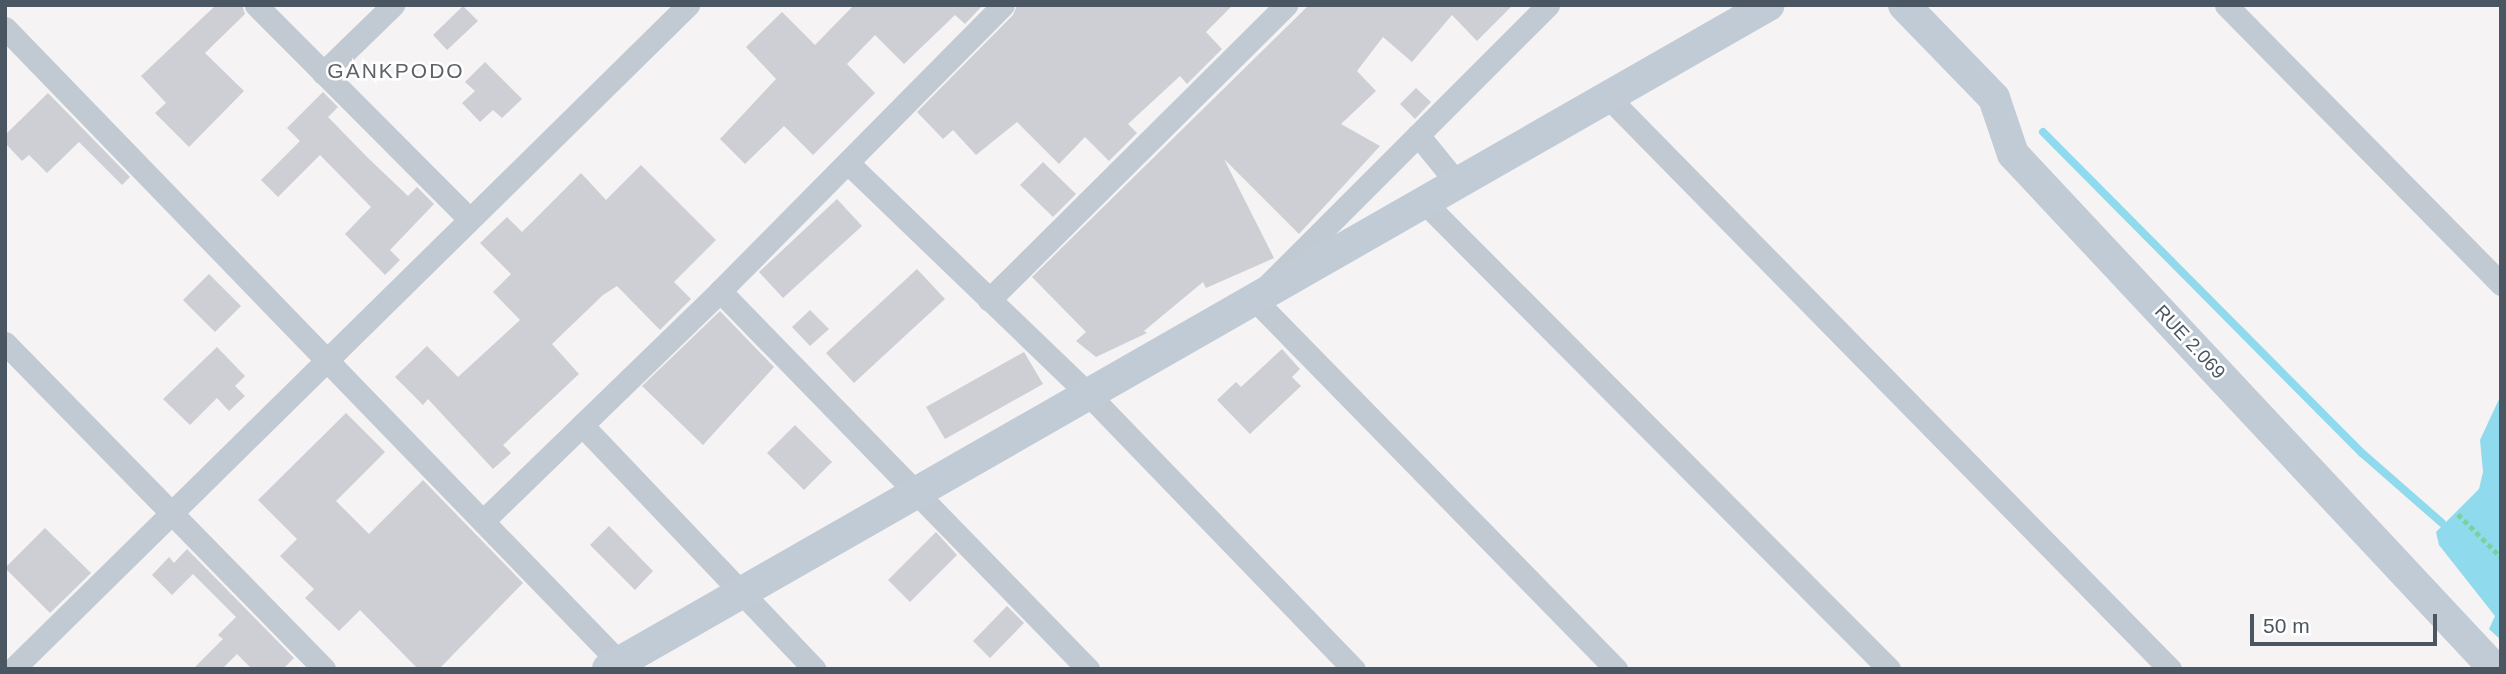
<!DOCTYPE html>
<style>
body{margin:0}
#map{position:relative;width:2506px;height:674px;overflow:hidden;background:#f5f3f3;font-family:Helvetica,sans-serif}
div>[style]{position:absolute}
.water>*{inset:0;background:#90daee}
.stream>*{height:8px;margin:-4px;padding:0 4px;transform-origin:4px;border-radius:4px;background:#90daee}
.building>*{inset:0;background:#cdcfd5}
.path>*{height:4.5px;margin-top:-2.25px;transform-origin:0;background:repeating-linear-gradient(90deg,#7ad0a6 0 5px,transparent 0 8.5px)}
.street>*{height:23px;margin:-11.5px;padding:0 11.5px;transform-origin:11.5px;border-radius:11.5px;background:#c1cad2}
.secondary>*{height:32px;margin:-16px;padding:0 16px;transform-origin:16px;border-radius:16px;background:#c1cbd6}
span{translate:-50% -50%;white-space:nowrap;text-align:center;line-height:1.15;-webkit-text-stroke:5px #fff;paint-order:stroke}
.street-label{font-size:19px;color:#4a5661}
.neighbourhood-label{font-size:21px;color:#5f6368;letter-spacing:2px}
.frame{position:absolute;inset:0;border:7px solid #4a5661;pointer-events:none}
.scale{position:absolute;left:2250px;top:614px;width:187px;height:32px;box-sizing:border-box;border:4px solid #4a5661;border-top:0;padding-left:9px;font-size:21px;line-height:24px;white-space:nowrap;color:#4a5661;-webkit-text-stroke:5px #fff;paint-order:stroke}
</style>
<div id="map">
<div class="water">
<i style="clip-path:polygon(2501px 395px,2501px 640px,2489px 629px,2495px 616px,2439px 545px,2436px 532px,2479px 489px,2483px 472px,2480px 440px)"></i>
</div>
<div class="stream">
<i style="left:2043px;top:132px;width:453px;rotate:45.2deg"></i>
<i style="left:2362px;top:453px;width:106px;rotate:41.2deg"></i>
</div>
<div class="building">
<i style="clip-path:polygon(216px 5px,242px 5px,245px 14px,205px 53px,244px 91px,189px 147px,155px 113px,166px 103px,141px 76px)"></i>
<i style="clip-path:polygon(854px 5px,983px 5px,965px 24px,955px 15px,904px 64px,875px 35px,847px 64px,875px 93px,813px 155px,784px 126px,745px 164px,720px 139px,776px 79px,746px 47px,782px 12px,815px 45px)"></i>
<i style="clip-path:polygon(1017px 5px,1233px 5px,1206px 32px,1222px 49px,1187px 84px,1180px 76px,1128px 124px,1137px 133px,1109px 161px,1085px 137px,1059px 164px,1017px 122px,976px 155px,953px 130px,943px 139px,917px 112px,1013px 15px)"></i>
<i style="clip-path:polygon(1309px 5px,1513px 5px,1477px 41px,1452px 15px,1412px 62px,1383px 37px,1357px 71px,1376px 91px,1341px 124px,1380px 146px,1299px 234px,1224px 159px,1274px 258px,1206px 288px,1203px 282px,1144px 331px,1147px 333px,1096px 357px,1076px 341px,1086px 332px,1032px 277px)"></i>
<i style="clip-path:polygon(463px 6px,478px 21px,447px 50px,433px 35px)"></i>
<i style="clip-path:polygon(485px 62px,522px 99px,502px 118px,493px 110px,480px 122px,462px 103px,475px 91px,465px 82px)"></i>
<i style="clip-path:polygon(1416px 88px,1431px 102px,1415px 119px,1400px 104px)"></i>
<i style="clip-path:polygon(323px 92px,338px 107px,328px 117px,368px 158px,408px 196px,417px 187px,434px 204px,390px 250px,400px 260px,385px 275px,345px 234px,371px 207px,320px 155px,278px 197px,261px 180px,300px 141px,287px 128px)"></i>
<i style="clip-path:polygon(48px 93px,130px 177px,122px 185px,79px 142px,47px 173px,29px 155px,22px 161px,5px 143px,5px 135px)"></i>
<i style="clip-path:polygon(1043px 162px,1076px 194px,1053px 217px,1020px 185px)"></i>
<i style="clip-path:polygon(641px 165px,716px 240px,674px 282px,691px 299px,660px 330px,617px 286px,603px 295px,552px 344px,579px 374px,503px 445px,511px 453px,493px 469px,428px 399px,423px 405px,395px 377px,427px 346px,458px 377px,520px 320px,493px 292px,511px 274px,480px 243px,507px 217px,522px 232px,581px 173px,606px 200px)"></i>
<i style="clip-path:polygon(837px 199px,862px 226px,783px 298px,759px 272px)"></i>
<i style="clip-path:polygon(917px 269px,945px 299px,854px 383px,826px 353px)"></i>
<i style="clip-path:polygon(209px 274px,241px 306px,215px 332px,183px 300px)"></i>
<i style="clip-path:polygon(810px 310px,829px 329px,810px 346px,792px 327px)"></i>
<i style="clip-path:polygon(720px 311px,774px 367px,703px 445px,642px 386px)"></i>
<i style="clip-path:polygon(217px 347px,245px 376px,235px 386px,245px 396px,229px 411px,217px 398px,190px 425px,163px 399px)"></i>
<i style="clip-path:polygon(1282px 349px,1300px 369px,1292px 377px,1301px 386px,1250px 434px,1217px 400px,1236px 382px,1241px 387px)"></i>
<i style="clip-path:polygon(1024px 352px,1043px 384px,945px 439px,926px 407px)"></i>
<i style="clip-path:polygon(346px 413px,385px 452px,336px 501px,369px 534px,423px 480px,523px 583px,439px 669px,418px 669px,360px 610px,339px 631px,305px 598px,314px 589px,280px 556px,297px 539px,258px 500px)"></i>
<i style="clip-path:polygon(795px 425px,832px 462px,804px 490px,767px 453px)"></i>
<i style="clip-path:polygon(609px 526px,653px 571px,635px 590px,590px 545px)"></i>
<i style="clip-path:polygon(45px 528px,91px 573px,50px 613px,5px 568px)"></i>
<i style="clip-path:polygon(936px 532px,957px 555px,910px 602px,888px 580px)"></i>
<i style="clip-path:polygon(187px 549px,294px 658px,283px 669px,252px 669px,237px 654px,222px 669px,193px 669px,223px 639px,218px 635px,236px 617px,193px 574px,172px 595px,152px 575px,169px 557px,174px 563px)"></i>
<i style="clip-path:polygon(1007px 606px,1024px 623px,990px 658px,973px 641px)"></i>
</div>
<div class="path">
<i style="left:2458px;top:514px;width:61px;rotate:45deg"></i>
</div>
<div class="street">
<i style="left:256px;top:5px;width:302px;rotate:45.1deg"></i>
<i style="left:1548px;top:5px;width:416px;rotate:135deg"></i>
<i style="left:1254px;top:299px;width:518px;rotate:45.63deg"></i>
<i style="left:2226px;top:5px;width:392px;rotate:45.4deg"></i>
<i style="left:5px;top:28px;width:883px;rotate:45.92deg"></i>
<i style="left:323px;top:73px;width:98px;rotate:-44.2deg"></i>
<i style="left:1608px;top:97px;width:802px;rotate:45.51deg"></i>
<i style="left:1418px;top:135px;width:62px;rotate:50.9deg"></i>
<i style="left:848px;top:163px;width:333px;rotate:43.9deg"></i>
<i style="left:1088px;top:394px;width:383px;rotate:46deg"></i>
<i style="left:1424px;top:202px;width:659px;rotate:45.12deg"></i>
<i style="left:720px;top:291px;width:528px;rotate:45.77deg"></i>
<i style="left:989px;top:300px;width:419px;rotate:-44.8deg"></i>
<i style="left:5px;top:343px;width:456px;rotate:45.6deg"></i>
<i style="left:582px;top:425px;width:337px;rotate:46.4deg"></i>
<i style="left:484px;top:520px;width:329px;rotate:-44.1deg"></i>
<i style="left:720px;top:291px;width:402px;rotate:-45.3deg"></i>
<i style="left:13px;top:669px;width:947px;rotate:-44.53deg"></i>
</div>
<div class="secondary">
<i style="left:1904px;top:5px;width:129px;rotate:45.9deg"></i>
<i style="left:1994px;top:98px;width:59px;rotate:71.3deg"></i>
<i style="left:2013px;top:154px;width:705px;rotate:46.9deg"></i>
<i style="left:608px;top:669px;width:1337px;rotate:-29.77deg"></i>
</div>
<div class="street-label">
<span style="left:2190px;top:342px;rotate:47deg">RUE 2.069</span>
</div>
<div class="neighbourhood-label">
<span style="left:396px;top:71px">GANKPODO</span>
</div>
<div class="frame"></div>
<div class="scale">50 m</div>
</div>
